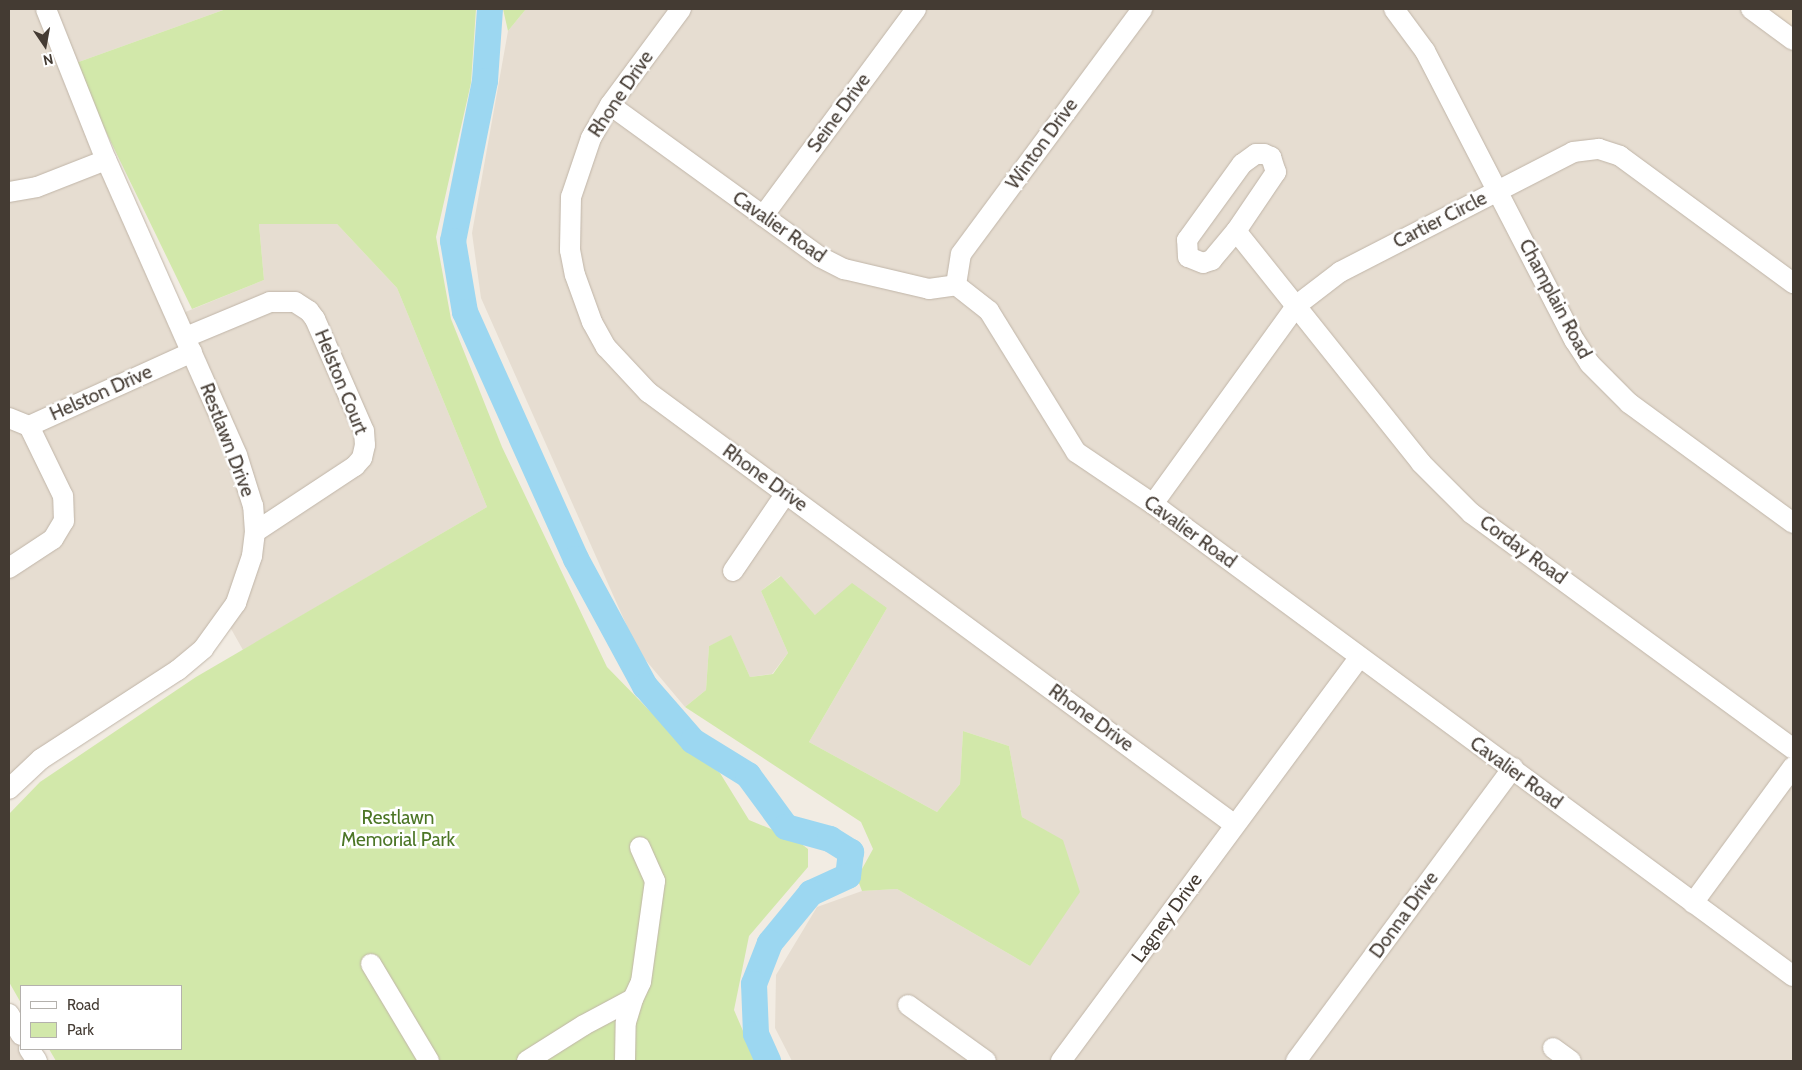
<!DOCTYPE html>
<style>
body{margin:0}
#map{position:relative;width:1802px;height:1070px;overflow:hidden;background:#f2ece3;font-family:Cabin,sans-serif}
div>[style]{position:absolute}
.residential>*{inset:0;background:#e6ddd1}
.education>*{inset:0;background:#ecdfcc}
.green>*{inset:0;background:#d2e8aa}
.river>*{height:26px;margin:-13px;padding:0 13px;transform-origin:13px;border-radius:13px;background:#9cd7f1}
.roads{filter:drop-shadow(0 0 1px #c0b5a8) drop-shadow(0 0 1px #c0b5a8)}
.minor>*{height:20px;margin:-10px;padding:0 10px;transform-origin:10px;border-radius:10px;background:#fff}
span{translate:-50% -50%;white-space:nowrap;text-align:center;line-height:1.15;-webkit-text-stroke:5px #fff;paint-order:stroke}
.street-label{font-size:19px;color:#443b33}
.park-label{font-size:19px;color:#4c7626}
.frame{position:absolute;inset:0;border:10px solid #443b33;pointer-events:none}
.legend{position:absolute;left:20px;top:985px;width:162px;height:65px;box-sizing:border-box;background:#fff;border:1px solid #b4b1ad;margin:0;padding:6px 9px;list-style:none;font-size:15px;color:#443b33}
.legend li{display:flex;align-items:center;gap:10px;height:25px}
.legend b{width:25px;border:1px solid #b4b1ad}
.north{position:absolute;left:20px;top:20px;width:50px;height:50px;-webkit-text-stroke:4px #fff;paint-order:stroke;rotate:168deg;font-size:14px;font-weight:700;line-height:20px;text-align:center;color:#443b33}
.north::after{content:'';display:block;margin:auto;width:18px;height:22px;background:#443b33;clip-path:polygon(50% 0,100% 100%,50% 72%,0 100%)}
</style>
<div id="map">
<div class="residential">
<i style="clip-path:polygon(9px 9px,39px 9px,231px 456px,246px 507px,245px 552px,231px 600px,196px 646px,9px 777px)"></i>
<i style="clip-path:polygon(52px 9px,226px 9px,73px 64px)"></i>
<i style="clip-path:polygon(526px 9px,1764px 9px,1793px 31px,1793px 1061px,792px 1061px,775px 1028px,776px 975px,817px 907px,862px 891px,897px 889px,1030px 966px,1063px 841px,1022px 817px,1009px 746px,963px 731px,960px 784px,937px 812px,809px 742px,887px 608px,815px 615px,780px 576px,761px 591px,788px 653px,772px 674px,750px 677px,731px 636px,709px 646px,706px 690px,685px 707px,638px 651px,481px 298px,472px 233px,508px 31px)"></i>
<i style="clip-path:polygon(259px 224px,337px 224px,397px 288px,487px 507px,243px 650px,230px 627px,260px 550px,183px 313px,264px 280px)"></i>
<i style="clip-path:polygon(9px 1027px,21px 1047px,30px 1061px,9px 1061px)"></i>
</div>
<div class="education">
<i style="clip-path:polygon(1764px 9px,1793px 9px,1793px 31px)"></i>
</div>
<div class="green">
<i style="clip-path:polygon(226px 9px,476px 9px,471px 83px,436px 237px,451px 319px,502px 447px,607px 667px,684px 746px,720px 773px,749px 820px,795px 839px,808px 849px,808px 867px,749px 936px,734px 1010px,756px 1061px,56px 1061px,49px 1049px,181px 1049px,181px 986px,21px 986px,21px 1003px,9px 982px,9px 814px,40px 782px,196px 677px,487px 507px,397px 288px,337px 224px,259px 224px,264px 280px,192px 309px,73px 64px)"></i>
<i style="clip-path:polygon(503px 9px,526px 9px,508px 31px)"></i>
<i style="clip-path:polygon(781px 576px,815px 615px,852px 583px,887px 608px,809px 742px,937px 812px,960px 784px,963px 731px,1009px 746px,1022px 817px,1063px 840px,1080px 892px,1030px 966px,897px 889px,862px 891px,857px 878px,873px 849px,861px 822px,685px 707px,706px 690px,709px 646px,731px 635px,750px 677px,773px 674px,788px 653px,761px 591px)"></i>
</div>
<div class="river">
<i style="left:490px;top:9px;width:72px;rotate:94deg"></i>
<i style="left:485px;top:81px;width:163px;rotate:101.3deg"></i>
<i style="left:453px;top:241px;width:72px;rotate:80.4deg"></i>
<i style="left:465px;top:312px;width:271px;rotate:65.8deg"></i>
<i style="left:576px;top:559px;width:145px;rotate:61.5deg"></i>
<i style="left:645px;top:686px;width:73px;rotate:48.9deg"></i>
<i style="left:693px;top:741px;width:65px;rotate:31.7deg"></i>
<i style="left:748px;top:775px;width:64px;rotate:53.8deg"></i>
<i style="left:786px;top:827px;width:46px;rotate:15.3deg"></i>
<i style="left:830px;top:839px;width:25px;rotate:32deg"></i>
<i style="left:851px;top:852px;width:24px;rotate:97deg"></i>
<i style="left:848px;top:876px;width:41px;rotate:155.3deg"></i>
<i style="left:811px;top:893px;width:65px;rotate:129.4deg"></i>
<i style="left:770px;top:943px;width:44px;rotate:111.3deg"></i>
<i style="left:754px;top:984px;width:50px;rotate:87.7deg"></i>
<i style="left:756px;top:1034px;width:30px;rotate:66deg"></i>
</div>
<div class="roads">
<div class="minor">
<i style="left:681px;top:9px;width:119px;rotate:126.5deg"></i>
<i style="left:610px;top:105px;width:38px;rotate:120deg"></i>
<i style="left:591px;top:138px;width:62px;rotate:108.7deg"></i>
<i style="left:571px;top:197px;width:53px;rotate:91.1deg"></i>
<i style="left:570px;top:250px;width:25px;rotate:79deg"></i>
<i style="left:575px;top:275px;width:50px;rotate:70.1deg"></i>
<i style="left:592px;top:322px;width:29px;rotate:61deg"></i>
<i style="left:606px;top:347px;width:62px;rotate:47deg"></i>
<i style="left:648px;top:392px;width:729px;rotate:36.41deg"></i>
<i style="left:1394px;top:9px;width:52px;rotate:53.6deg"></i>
<i style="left:1425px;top:51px;width:326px;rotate:62.7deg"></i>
<i style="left:1575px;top:341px;width:27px;rotate:57deg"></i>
<i style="left:1590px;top:364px;width:55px;rotate:45deg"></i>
<i style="left:1629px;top:403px;width:203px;rotate:36.2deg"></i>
<i style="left:1751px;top:9px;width:52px;rotate:36.4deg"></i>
<i style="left:610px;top:105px;width:259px;rotate:35.9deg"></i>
<i style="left:820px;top:257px;width:27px;rotate:27deg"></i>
<i style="left:844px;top:269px;width:87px;rotate:13.2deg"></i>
<i style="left:929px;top:289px;width:27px;rotate:-8deg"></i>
<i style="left:956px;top:285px;width:42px;rotate:38.2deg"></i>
<i style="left:989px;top:311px;width:166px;rotate:58.3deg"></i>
<i style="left:1076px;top:452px;width:93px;rotate:34deg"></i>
<i style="left:1153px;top:504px;width:795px;rotate:36.41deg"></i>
<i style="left:9px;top:192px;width:28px;rotate:-10deg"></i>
<i style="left:37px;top:187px;width:74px;rotate:-21.4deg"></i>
<i style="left:763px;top:216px;width:257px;rotate:-53.5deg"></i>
<i style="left:1236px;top:231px;width:38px;rotate:130deg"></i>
<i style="left:1212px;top:260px;width:9px;rotate:162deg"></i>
<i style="left:1203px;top:263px;width:16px;rotate:-158deg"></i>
<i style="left:1188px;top:257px;width:17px;rotate:-93deg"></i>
<i style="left:1187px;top:240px;width:94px;rotate:-54.1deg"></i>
<i style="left:1242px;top:164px;width:17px;rotate:-36deg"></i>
<i style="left:1256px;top:154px;width:8px"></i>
<i style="left:1264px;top:154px;width:8px;rotate:23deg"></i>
<i style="left:1271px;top:157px;width:16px;rotate:72deg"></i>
<i style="left:1276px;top:172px;width:71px;rotate:124.1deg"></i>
<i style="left:1236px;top:231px;width:297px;rotate:51.4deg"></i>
<i style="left:1421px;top:463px;width:71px;rotate:45deg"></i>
<i style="left:1471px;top:513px;width:399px;rotate:36.2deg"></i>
<i style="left:956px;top:285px;width:31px;rotate:-81deg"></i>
<i style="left:961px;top:254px;width:305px;rotate:-53.5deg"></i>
<i style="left:186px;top:337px;width:91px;rotate:-22.6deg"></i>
<i style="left:270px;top:302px;width:25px"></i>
<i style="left:295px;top:302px;width:17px;rotate:33deg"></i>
<i style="left:309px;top:311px;width:10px;rotate:53deg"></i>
<i style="left:315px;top:319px;width:122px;rotate:66.4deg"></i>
<i style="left:364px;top:431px;width:14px;rotate:86deg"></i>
<i style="left:365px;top:445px;width:13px;rotate:103deg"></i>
<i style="left:362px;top:458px;width:11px;rotate:131deg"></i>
<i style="left:355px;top:466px;width:120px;rotate:146.6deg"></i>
<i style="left:9px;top:418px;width:22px;rotate:22deg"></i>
<i style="left:29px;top:426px;width:179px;rotate:-24.4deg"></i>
<i style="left:1153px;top:504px;width:246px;rotate:-54.1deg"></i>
<i style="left:1297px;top:305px;width:54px;rotate:-37.5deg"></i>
<i style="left:1340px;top:272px;width:262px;rotate:-27.2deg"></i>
<i style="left:1573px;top:152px;width:26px;rotate:-7deg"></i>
<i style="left:1599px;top:149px;width:22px;rotate:18deg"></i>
<i style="left:1620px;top:156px;width:215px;rotate:36.3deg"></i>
<i style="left:9px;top:568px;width:53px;rotate:-33.4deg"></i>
<i style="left:53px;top:539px;width:21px;rotate:-59deg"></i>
<i style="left:64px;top:521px;width:25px;rotate:-92deg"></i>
<i style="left:63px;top:496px;width:78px;rotate:-115.9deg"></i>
<i style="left:733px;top:571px;width:94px;rotate:-55.8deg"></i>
<i style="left:9px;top:789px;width:44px;rotate:-43.2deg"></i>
<i style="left:41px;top:759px;width:163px;rotate:-33deg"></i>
<i style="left:178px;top:670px;width:33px;rotate:-40deg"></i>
<i style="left:203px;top:649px;width:57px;rotate:-54.3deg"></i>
<i style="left:236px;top:603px;width:50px;rotate:-71.2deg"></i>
<i style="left:252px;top:556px;width:24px;rotate:-83deg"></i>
<i style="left:255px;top:532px;width:26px;rotate:-94deg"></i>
<i style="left:253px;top:506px;width:53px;rotate:-107.4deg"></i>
<i style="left:237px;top:455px;width:323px;rotate:-113.9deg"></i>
<i style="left:106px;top:160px;width:162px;rotate:-111.7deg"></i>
<i style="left:1693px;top:903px;width:169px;rotate:-53.7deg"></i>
<i style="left:371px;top:964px;width:113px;rotate:59.1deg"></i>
<i style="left:908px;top:1005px;width:96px;rotate:35.7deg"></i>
<i style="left:9px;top:1014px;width:24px;rotate:60deg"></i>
<i style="left:1553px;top:1048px;width:22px;rotate:36deg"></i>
<i style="left:29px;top:1049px;width:14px;rotate:56deg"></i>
<i style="left:527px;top:1061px;width:67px;rotate:-32.3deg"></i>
<i style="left:584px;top:1025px;width:55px;rotate:-28deg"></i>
<i style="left:633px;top:999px;width:19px;rotate:-65deg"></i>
<i style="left:641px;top:982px;width:102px;rotate:-82.1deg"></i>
<i style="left:655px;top:881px;width:37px;rotate:-114deg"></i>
<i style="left:625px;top:1061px;width:39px;rotate:-89deg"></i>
<i style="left:626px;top:1022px;width:24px;rotate:-73deg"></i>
<i style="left:1061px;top:1061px;width:501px;rotate:-53.52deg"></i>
<i style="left:1296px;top:1061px;width:365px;rotate:-53.5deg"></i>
</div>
</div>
<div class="street-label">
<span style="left:621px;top:94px;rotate:-56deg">Rhone Drive</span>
<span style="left:839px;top:113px;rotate:-54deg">Seine Drive</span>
<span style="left:1042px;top:144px;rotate:-54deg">Winton Drive</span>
<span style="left:1440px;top:220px;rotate:-27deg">Cartier Circle</span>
<span style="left:779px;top:227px;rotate:35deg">Cavalier Road</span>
<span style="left:1555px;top:299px;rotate:62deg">Champlain Road</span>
<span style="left:341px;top:382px;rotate:68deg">Helston Court</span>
<span style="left:101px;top:393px;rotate:-24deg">Helston Drive</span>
<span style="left:227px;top:440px;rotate:69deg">Restlawn Drive</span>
<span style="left:765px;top:478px;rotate:36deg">Rhone Drive</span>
<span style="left:1190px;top:532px;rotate:36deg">Cavalier Road</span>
<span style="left:1523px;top:550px;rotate:36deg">Corday Road</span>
<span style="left:1091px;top:718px;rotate:36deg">Rhone Drive</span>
<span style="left:1516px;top:773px;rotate:36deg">Cavalier Road</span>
<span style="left:1404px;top:915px;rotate:-54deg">Donna Drive</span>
<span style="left:1167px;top:918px;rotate:-54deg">Lagney Drive</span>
</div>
<div class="park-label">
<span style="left:398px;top:829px">Restlawn<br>Memorial Park</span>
</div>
<div class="frame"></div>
<ul class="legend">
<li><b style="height:6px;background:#fff"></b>Road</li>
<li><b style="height:14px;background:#d2e8aa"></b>Park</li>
</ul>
<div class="north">N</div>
</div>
